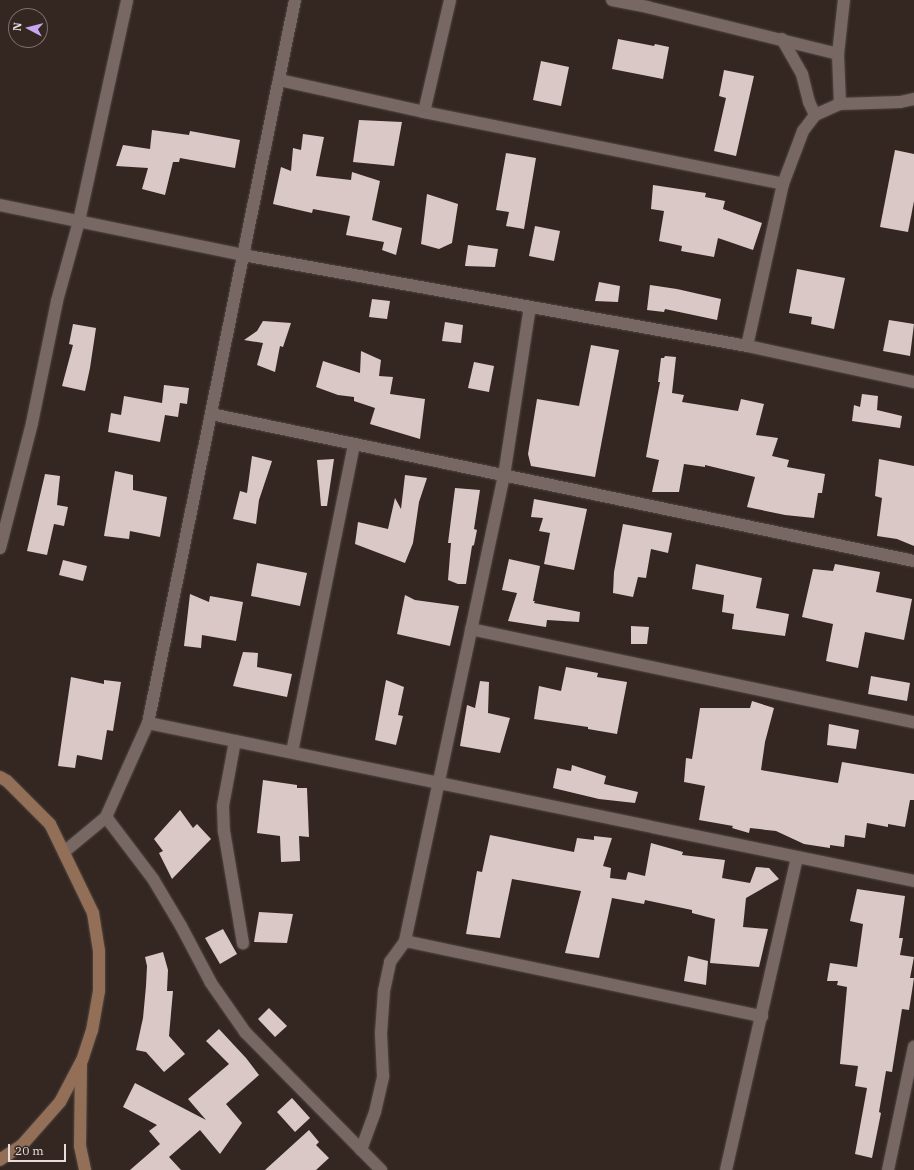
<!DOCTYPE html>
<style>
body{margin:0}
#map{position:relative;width:914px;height:1170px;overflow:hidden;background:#342722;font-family:"IBM Plex Serif",serif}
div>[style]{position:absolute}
.building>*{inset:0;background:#dac8c7}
.roads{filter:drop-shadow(0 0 1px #504642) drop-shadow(0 0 1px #504642)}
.street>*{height:12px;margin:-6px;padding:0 6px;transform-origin:6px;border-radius:6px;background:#776863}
.secondary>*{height:12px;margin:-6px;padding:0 6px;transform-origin:6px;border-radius:6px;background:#926f56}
span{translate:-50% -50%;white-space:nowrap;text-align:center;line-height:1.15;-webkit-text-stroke:4px #342722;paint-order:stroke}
.north{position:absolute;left:8px;top:8px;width:40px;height:40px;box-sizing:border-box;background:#342722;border:1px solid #7c706c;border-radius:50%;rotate:277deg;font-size:11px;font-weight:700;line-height:16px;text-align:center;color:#e7dedb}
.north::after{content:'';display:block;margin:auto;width:14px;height:18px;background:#c7a6f0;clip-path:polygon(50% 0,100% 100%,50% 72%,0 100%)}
.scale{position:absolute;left:8px;top:1144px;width:58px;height:18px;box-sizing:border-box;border:2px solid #e7dedb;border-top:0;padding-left:5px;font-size:12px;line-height:14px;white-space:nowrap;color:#e7dedb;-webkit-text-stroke:3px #342722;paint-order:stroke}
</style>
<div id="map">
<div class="building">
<i style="clip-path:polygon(618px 39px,654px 46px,655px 44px,669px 47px,663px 79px,612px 69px)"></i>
<i style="clip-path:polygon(541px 61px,569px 67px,561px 106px,533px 100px)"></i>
<i style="clip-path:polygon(724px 70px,754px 76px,736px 156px,714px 151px,726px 98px,719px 96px)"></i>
<i style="clip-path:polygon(359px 120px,402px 122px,394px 166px,353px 162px)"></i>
<i style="clip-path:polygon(152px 130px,189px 135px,190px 131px,240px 140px,235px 168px,180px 158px,179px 162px,173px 162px,165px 195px,142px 189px,148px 168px,116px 166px,123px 145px,150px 149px)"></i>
<i style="clip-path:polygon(303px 134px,324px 137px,316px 176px,351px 180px,352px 172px,380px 181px,372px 220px,402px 228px,396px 255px,382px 250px,384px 242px,346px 235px,350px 216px,313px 209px,312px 213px,273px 204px,281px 167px,291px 171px,293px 148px,301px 150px)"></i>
<i style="clip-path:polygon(895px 150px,914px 154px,914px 201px,908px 232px,880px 227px)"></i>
<i style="clip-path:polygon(506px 153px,536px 158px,524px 229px,506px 226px,509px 212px,496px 210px)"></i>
<i style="clip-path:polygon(653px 185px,706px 193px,705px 197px,725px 201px,723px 209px,762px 223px,753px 250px,718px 238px,714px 257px,681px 251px,682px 246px,659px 241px,664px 211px,651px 209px)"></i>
<i style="clip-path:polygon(427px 194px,458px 204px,452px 243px,439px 249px,421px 244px)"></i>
<i style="clip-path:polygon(535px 226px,560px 231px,554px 261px,529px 256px)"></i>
<i style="clip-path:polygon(468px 245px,498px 249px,495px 267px,465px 266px)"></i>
<i style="clip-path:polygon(797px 269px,845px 278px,834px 329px,811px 324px,812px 317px,789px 313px)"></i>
<i style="clip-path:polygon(599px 282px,620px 286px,618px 302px,595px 301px)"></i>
<i style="clip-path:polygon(650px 285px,677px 289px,721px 299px,717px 320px,665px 309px,664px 312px,647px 310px)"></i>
<i style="clip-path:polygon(372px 299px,390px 301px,387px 319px,369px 317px)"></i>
<i style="clip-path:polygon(889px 320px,914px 324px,910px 356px,883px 351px)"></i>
<i style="clip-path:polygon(263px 321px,291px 323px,283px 347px,280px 346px,275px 372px,257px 365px,263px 343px,244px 340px,257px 331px)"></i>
<i style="clip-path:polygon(445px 322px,463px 325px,461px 343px,442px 341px)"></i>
<i style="clip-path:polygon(73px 324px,96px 328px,90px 368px,85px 391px,62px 386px,73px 345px,69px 344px)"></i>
<i style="clip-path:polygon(591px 345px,619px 350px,595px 477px,531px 466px,528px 454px,537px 399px,579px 406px)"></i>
<i style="clip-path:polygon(361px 351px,381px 360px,379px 376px,393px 377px,390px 394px,425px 399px,420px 439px,370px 424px,375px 408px,354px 401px,354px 397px,338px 395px,316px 387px,323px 361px,360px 373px)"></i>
<i style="clip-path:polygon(665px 356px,676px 357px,672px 393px,684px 395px,682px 402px,738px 411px,741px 399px,764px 404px,756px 435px,778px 438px,772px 456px,789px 460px,787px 467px,825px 474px,822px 493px,818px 493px,814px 518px,785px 515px,747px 507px,755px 477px,705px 465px,705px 467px,684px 464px,679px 492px,652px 492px,659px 460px,646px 457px,660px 382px,658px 382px,661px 358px,664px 358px)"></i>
<i style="clip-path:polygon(474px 362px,494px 366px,489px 392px,468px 388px)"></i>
<i style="clip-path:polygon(164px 385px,189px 388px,187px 404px,180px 403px,178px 417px,165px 415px,160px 442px,108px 432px,111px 413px,121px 415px,124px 396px,162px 403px)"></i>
<i style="clip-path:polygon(862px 394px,878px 396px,877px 410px,902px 416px,900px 428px,852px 421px,854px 405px,860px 407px)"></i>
<i style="clip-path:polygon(252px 456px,272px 461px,259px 500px,256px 524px,233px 519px,240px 491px,247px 493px)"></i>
<i style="clip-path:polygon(334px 459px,327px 506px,321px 506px,317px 460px)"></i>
<i style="clip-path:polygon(879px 459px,914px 466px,914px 546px,897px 539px,877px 536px,882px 498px,875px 496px)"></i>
<i style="clip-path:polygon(115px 471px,133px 475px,133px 490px,167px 497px,160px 537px,130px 531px,129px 539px,104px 536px)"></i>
<i style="clip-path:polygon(45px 474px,60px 476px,57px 505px,68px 507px,64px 526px,54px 524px,47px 555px,27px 551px)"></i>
<i style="clip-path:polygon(405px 475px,427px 478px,419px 502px,413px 543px,405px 563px,355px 544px,358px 522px,388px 529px,395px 498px,401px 509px)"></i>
<i style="clip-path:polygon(455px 488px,480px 490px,474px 529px,477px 530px,474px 545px,472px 546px,466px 584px,458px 584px,448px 580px,451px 543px,448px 543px)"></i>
<i style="clip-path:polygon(534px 499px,587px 509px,574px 570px,544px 564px,550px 533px,539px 531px,543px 518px,531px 517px)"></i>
<i style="clip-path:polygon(623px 524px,672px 533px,668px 553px,651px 549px,646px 578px,638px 577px,633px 597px,613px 593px,614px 572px)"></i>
<i style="clip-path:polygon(509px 559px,540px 566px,533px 601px,535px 601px,534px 603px,580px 612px,579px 622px,547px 620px,546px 627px,508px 621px,517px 593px,502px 590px)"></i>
<i style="clip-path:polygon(63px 560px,87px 566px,83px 581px,59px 575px)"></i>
<i style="clip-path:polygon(257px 563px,307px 573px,300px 606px,251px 596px)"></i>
<i style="clip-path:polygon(696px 564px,762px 578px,756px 608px,789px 614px,785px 636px,732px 629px,734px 614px,722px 612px,724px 595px,692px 589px)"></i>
<i style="clip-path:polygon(835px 564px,880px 572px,876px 592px,912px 599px,904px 640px,865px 632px,858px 668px,826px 661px,833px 624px,802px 617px,813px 569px,833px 571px)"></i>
<i style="clip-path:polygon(190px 594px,209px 602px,210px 596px,243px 602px,236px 641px,202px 635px,201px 648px,184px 646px)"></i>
<i style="clip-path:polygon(405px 595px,415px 600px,459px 606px,450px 646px,397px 634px)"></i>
<i style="clip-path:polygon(631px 626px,649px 627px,647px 644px,631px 644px)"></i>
<i style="clip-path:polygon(243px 652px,258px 653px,257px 667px,292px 674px,287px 697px,233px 686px)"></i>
<i style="clip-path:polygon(566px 667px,598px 673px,597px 677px,627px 682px,617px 734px,588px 729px,588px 727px,534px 719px,539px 686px,561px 691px)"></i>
<i style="clip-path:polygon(871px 676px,910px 683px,907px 701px,868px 694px)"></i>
<i style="clip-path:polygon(71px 677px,104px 684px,104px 680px,121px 682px,113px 731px,107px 730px,102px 760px,77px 755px,75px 768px,58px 766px)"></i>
<i style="clip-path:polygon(386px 680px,404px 687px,398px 715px,403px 716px,396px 745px,375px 740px)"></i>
<i style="clip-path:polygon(480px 681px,489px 682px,488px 713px,510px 718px,500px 753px,460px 746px,467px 705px,475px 708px)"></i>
<i style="clip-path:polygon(752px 701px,774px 708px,765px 742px,761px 770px,838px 783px,842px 762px,914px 774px,914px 800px,910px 800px,905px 827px,888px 824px,888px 827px,867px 823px,865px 838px,845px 835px,844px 847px,830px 845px,830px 848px,804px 844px,776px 831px,750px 828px,749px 833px,732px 828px,733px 826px,699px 820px,705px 786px,684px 782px,686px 758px,692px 759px,700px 708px,750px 708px)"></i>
<i style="clip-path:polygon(829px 724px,859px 730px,856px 749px,827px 745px)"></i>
<i style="clip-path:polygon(572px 765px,606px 776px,604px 784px,638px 792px,635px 803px,599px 799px,553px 788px,557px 768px,571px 771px)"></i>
<i style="clip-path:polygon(263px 780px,297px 785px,297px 788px,307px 788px,309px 837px,299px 836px,300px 861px,281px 862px,280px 836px,257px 833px)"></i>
<i style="clip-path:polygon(180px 810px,193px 828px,197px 824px,211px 839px,172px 879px,159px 853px,163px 851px,154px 839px)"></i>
<i style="clip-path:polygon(490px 835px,574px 852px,577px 838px,594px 840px,594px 836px,612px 838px,603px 866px,611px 868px,610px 878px,626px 880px,628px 872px,645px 876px,651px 843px,683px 852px,682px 855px,725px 860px,722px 878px,750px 883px,756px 867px,769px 868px,779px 879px,746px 898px,743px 927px,768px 929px,759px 967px,710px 963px,715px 919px,692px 913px,692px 910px,645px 900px,644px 904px,612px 898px,599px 958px,565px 953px,581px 891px,512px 879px,500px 938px,466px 934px,477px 871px,482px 872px)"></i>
<i style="clip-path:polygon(857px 889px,905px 896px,899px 938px,903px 938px,900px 955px,914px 957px,910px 978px,914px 978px,909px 1010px,902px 1009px,892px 1072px,886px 1071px,879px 1112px,881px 1113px,872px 1158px,855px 1154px,867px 1088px,855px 1086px,858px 1066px,840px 1064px,847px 987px,837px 985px,838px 981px,827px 981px,830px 963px,857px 967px,863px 924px,850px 921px)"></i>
<i style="clip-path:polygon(259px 912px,293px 914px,287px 943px,254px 942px)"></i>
<i style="clip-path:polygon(223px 929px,237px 954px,220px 964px,205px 938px)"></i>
<i style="clip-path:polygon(163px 952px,168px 970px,167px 991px,173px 991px,169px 1036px,185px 1054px,164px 1072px,146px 1052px,136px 1050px,143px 1018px,146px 986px,147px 966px,145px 957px)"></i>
<i style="clip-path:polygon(688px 956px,708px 961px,706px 985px,684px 981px)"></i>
<i style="clip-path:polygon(269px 1008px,287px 1026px,275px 1037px,258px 1019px)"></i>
<i style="clip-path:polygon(219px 1029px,246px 1058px,259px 1075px,226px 1104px,242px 1123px,220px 1154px,200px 1130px,169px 1157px,181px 1170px,130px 1170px,160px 1144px,149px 1131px,157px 1125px,123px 1107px,135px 1083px,206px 1120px,188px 1099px,229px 1064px,206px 1041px)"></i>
<i style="clip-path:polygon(292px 1098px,310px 1118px,295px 1132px,277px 1112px)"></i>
<i style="clip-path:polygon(309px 1130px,319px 1142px,316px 1145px,329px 1158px,316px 1170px,265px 1170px)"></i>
</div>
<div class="roads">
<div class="street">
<i style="left:295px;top:0;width:738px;rotate:101.49deg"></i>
<i style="left:148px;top:723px;width:103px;rotate:114.1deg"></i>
<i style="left:106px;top:817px;width:78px;rotate:52.8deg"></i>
<i style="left:153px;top:879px;width:55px;rotate:59.2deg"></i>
<i style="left:181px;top:926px;width:64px;rotate:62.2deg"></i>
<i style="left:211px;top:983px;width:60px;rotate:55.2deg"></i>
<i style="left:245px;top:1032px;width:194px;rotate:45.4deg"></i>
<i style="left:612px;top:0;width:36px;rotate:11deg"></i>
<i style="left:647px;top:7px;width:197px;rotate:13.8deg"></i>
<i style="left:782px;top:39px;width:40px;rotate:60.3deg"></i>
<i style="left:802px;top:74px;width:29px;rotate:76deg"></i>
<i style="left:809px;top:102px;width:14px;rotate:65deg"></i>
<i style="left:279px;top:80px;width:148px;rotate:12.4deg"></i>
<i style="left:424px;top:112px;width:366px;rotate:11.3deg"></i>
<i style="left:840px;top:104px;width:60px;rotate:-1.9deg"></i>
<i style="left:900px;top:102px;width:14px;rotate:-12deg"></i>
<i style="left:424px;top:112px;width:115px;rotate:-76.9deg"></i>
<i style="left:0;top:205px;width:248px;rotate:11.6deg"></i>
<i style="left:243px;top:255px;width:512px;rotate:10.23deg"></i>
<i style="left:747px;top:346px;width:171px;rotate:12.2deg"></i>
<i style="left:747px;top:346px;width:166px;rotate:-77.5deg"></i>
<i style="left:783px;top:184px;width:57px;rotate:-69.3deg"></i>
<i style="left:803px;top:131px;width:20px;rotate:-53deg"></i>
<i style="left:815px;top:115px;width:27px;rotate:-24deg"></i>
<i style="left:840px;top:104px;width:50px;rotate:-92.3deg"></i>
<i style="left:838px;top:54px;width:54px;rotate:-83.7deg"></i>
<i style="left:211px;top:414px;width:718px;rotate:11.81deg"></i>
<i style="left:0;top:548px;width:129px;rotate:-75.6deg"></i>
<i style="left:32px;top:423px;width:125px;rotate:-78.4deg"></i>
<i style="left:57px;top:301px;width:83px;rotate:-74.6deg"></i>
<i style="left:79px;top:221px;width:226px;rotate:-77.7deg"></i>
<i style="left:471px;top:629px;width:453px;rotate:11.9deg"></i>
<i style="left:148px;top:723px;width:782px;rotate:11.65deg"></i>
<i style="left:235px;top:741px;width:66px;rotate:100.5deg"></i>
<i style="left:223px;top:806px;width:25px;rotate:88deg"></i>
<i style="left:224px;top:831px;width:114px;rotate:80.4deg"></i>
<i style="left:292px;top:752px;width:314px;rotate:-78.6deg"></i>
<i style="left:64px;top:852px;width:55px;rotate:-39.8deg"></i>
<i style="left:405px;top:941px;width:365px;rotate:11.9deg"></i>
<i style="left:361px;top:1150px;width:40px;rotate:-69.8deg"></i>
<i style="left:375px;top:1112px;width:37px;rotate:-77deg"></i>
<i style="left:383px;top:1076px;width:43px;rotate:-92.7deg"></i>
<i style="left:381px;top:1033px;width:42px;rotate:-85.9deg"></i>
<i style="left:384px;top:991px;width:30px;rotate:-78deg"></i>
<i style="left:390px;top:962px;width:26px;rotate:-54deg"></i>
<i style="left:405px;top:941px;width:475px;rotate:-78deg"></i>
<i style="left:504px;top:476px;width:171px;rotate:-81.3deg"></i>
<i style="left:726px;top:1170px;width:320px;rotate:-77.2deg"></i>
<i style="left:888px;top:1170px;width:126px;rotate:-78.1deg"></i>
</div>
<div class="secondary">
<i style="left:0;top:777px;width:8px;rotate:30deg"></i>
<i style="left:7px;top:781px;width:61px;rotate:45deg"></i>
<i style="left:50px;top:824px;width:99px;rotate:64.2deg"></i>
<i style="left:93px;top:913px;width:38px;rotate:81deg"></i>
<i style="left:99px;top:951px;width:40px;rotate:90deg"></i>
<i style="left:99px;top:991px;width:40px;rotate:100deg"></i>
<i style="left:92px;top:1030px;width:32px;rotate:108deg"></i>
<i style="left:82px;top:1060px;width:47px;rotate:117.6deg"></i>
<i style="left:60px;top:1102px;width:57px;rotate:131.5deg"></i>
<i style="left:22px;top:1145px;width:27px;rotate:146deg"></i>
<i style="left:81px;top:1064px;width:82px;rotate:90.7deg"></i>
<i style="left:80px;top:1146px;width:25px;rotate:78deg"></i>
</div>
</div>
<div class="north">N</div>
<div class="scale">20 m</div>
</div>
